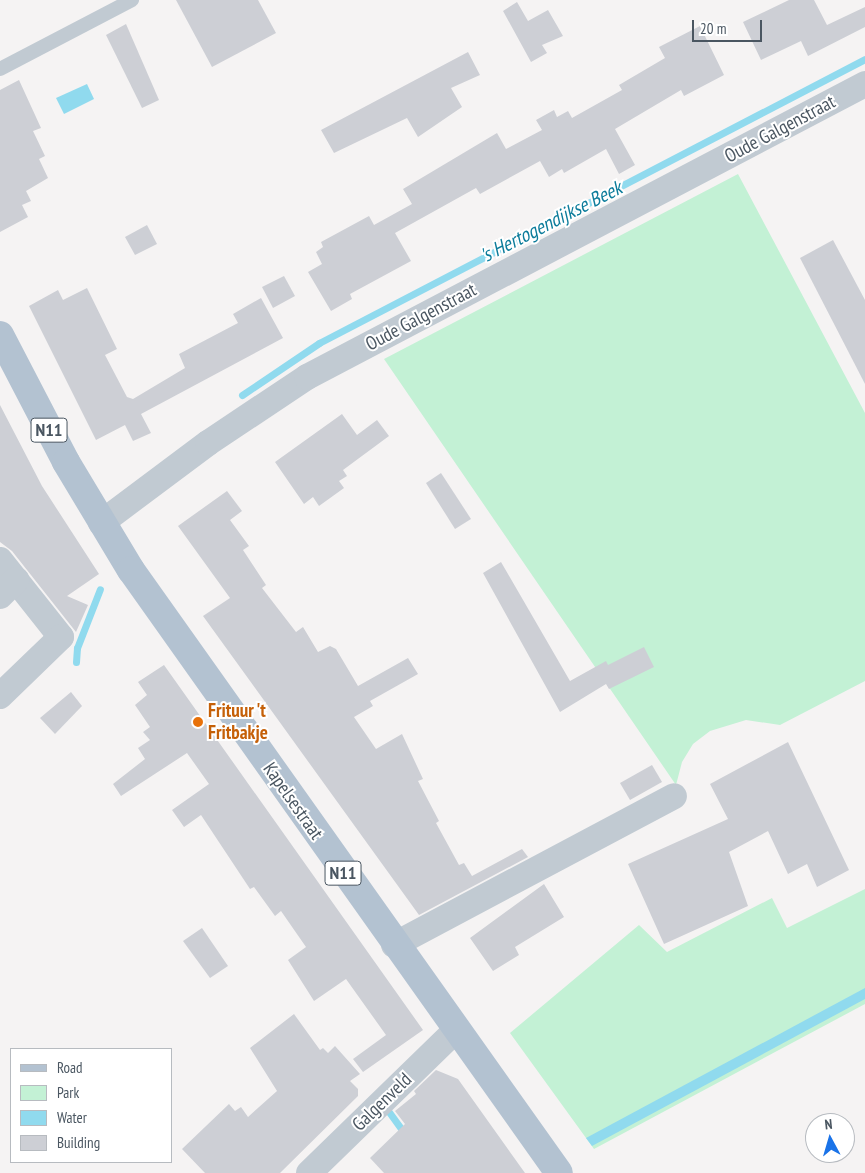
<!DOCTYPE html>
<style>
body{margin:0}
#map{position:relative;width:865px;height:1173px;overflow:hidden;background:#f5f3f3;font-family:"PT Sans Narrow",sans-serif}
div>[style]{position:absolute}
.green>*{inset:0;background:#c3f1d5}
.water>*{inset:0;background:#90daee}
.stream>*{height:7px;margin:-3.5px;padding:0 3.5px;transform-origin:3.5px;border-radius:3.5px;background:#90daee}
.building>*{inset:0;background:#cdcfd5}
.service>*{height:14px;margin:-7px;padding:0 7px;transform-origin:7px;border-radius:7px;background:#c1cad2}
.minor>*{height:26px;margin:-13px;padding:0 13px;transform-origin:13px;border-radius:13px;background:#c1cad2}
.primary>*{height:28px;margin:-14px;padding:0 14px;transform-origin:14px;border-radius:14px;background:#b3c2d1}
.dots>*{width:14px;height:14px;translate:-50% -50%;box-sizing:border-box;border:2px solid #fff;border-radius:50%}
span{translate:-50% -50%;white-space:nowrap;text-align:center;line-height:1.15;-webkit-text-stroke:4px #fff;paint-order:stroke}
.shield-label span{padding:1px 4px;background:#fff;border:1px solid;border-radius:4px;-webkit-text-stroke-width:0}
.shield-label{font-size:18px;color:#4a5661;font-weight:700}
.street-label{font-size:19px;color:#4a5661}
.food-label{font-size:19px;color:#c56008;font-weight:700}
.left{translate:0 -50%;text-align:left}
.water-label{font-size:20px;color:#0c7c9b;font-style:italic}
.legend{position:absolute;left:10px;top:1048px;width:162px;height:115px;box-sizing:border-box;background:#fff;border:1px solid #b7bbc0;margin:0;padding:6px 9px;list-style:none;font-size:15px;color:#4a5661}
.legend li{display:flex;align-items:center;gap:10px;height:25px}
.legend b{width:25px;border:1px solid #b7bbc0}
.north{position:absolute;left:805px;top:1113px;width:50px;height:50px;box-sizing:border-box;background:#fff;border:1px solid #b7bbc0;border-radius:50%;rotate:354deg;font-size:14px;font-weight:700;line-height:20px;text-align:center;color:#4a5661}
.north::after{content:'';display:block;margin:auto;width:18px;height:22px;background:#1a73e8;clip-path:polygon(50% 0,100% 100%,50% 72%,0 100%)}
.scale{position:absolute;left:692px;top:20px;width:70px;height:22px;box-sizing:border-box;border:2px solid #4a5661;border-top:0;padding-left:6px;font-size:15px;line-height:18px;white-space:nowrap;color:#4a5661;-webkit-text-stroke:4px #fff;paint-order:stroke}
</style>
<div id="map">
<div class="green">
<i style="clip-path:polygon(738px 174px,865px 413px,865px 681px,780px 725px,746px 720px,710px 731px,693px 744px,682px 762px,676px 785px,384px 359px)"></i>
<i style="clip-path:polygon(865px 889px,865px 1004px,594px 1149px,510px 1033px,639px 925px,667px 952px,772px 898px,787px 928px)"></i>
</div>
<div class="water">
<i style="clip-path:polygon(87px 84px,94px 99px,64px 114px,56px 98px)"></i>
<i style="clip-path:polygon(865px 988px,865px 999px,592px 1146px,586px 1138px)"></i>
</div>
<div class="stream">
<i style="left:242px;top:395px;width:93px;rotate:-34deg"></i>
<i style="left:319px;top:343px;width:615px;rotate:-27.48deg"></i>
<i style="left:76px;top:662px;width:14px;rotate:-86deg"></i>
<i style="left:77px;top:648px;width:63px;rotate:-68.7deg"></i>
<i style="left:389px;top:1112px;width:27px;rotate:54deg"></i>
</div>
<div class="building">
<i style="clip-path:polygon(176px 0,258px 0,276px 33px,212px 67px)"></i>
<i style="clip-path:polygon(789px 0,814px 0,827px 25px,865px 7px,865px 27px,808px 56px,801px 41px,761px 60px,743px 22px)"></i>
<i style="clip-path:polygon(517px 2px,528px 21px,548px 10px,563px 36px,542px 45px,547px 53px,531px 62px,503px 11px)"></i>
<i style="clip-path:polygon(126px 24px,159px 100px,142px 108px,106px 35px)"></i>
<i style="clip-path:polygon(700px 26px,724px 75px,684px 96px,681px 90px,615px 129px,635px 165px,619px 174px,606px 149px,564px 173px,562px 169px,549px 177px,540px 161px,480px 194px,476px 188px,395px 233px,411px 261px,350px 294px,352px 299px,331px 311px,308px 272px,322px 264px,316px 252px,323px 247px,321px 242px,369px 216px,374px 225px,412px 204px,403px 189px,497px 133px,506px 149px,542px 130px,536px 120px,554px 110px,557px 117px,568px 111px,572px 118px,622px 90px,619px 85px,665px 58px,659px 47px)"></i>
<i style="clip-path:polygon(468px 52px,480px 75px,451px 88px,462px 107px,418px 137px,407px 118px,334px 153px,321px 130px)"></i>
<i style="clip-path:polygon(19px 80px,41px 128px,33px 131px,45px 156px,39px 159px,48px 178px,26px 191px,31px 201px,22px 205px,28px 217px,0 232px,0 90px)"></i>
<i style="clip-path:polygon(147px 225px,157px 244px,135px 255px,125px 237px)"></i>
<i style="clip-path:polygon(833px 240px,865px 300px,865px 384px,800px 258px)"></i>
<i style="clip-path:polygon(284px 276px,295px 296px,273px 308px,262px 287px)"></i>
<i style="clip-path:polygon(87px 288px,117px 349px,105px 355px,127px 397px,133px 399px,185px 368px,179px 354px,238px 323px,233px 314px,261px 298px,283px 338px,141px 414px,151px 433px,133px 441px,125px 425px,96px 440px,29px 306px,58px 290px,63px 300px)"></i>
<i style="clip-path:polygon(0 405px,42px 486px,99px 574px,67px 596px,88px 605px,76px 632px,12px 551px,0 542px)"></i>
<i style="clip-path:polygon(342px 414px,357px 435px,377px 420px,389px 436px,343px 470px,347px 476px,339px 481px,344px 488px,319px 506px,313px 497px,304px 504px,275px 462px)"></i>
<i style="clip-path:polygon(441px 473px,471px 519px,455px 529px,426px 483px)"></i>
<i style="clip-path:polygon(227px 491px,242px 511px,230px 520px,249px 546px,243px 550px,266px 585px,262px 588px,296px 632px,303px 627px,318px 652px,330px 646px,336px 649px,358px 686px,408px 658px,418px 674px,370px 701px,373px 706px,354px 717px,376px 749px,402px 734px,423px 779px,418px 781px,439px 821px,436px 823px,459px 865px,464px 863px,472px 876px,522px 849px,528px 857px,419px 915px,203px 616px,230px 598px,178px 526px)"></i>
<i style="clip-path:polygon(501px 562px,570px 681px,606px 661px,608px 665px,644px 647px,654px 667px,609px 689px,606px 684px,560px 712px,483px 573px)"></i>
<i style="clip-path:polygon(164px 665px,423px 1030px,363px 1072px,353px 1059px,386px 1035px,346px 979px,314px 1001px,288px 960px,306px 947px,281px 911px,275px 916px,254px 887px,250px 889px,201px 815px,184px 827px,172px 810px,209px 784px,187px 753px,121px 796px,113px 784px,145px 759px,138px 748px,150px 740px,143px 732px,150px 727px,135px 705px,147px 695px,138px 682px)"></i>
<i style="clip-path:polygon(71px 692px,82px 706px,55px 734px,40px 718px)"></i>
<i style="clip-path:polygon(788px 742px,849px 870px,817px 887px,807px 864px,788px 874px,768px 831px,729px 852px,748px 906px,664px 944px,628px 864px,728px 819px,710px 784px)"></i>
<i style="clip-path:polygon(652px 765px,662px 782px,630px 800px,620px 783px)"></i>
<i style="clip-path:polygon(544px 884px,564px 917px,515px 947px,519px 955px,493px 971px,470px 938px)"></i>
<i style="clip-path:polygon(202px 928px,228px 966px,210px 978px,183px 941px)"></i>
<i style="clip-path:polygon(294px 1014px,320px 1050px,323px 1048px,328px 1053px,335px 1046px,360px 1074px,350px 1081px,358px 1089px,358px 1096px,280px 1173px,205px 1173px,182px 1149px,229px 1104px,235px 1111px,241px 1107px,248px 1117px,277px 1091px,250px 1048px)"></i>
<i style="clip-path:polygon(436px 1070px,458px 1079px,525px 1173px,384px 1173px,370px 1158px,405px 1124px,395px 1111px,416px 1094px,414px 1091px)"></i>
</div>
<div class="service">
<i style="left:0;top:69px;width:149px;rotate:-27.6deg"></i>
</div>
<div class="minor">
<i style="left:101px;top:523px;width:134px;rotate:-36.8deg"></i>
<i style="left:208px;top:443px;width:119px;rotate:-33.7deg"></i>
<i style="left:307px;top:377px;width:630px;rotate:-27.7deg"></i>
<i style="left:0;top:560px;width:98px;rotate:51.6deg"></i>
<i style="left:61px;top:637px;width:85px;rotate:136deg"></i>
<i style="left:0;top:596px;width:23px;rotate:-45deg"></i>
<i style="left:394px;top:945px;width:317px;rotate:-28deg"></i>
<i style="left:309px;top:1173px;width:204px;rotate:-44.2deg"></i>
</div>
<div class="primary">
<i style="left:0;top:335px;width:143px;rotate:62.5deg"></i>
<i style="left:66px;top:462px;width:126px;rotate:59deg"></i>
<i style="left:131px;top:570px;width:739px;rotate:54.63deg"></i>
</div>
<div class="dots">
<i style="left:198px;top:722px;background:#e8710a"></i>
</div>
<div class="shield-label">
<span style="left:49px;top:430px">N11</span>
<span style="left:343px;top:873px">N11</span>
</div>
<div class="street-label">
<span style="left:780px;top:129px;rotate:-28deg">Oude Galgenstraat</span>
<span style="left:421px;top:317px;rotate:-28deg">Oude Galgenstraat</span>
<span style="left:293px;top:801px;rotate:55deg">Kapelsestraat</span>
<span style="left:382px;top:1102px;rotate:-44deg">Galgenveld</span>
</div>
<div class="food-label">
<span class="left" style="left:208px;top:722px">Frituur 't<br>Fritbakje</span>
</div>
<div class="water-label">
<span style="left:551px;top:222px;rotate:-27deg">'s Hertogendijkse Beek</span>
</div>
<ul class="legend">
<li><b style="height:6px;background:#b3c2d1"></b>Road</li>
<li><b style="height:14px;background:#c3f1d5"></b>Park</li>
<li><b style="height:14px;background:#90daee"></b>Water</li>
<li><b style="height:14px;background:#cdcfd5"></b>Building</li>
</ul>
<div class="north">N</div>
<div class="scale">20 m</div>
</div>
